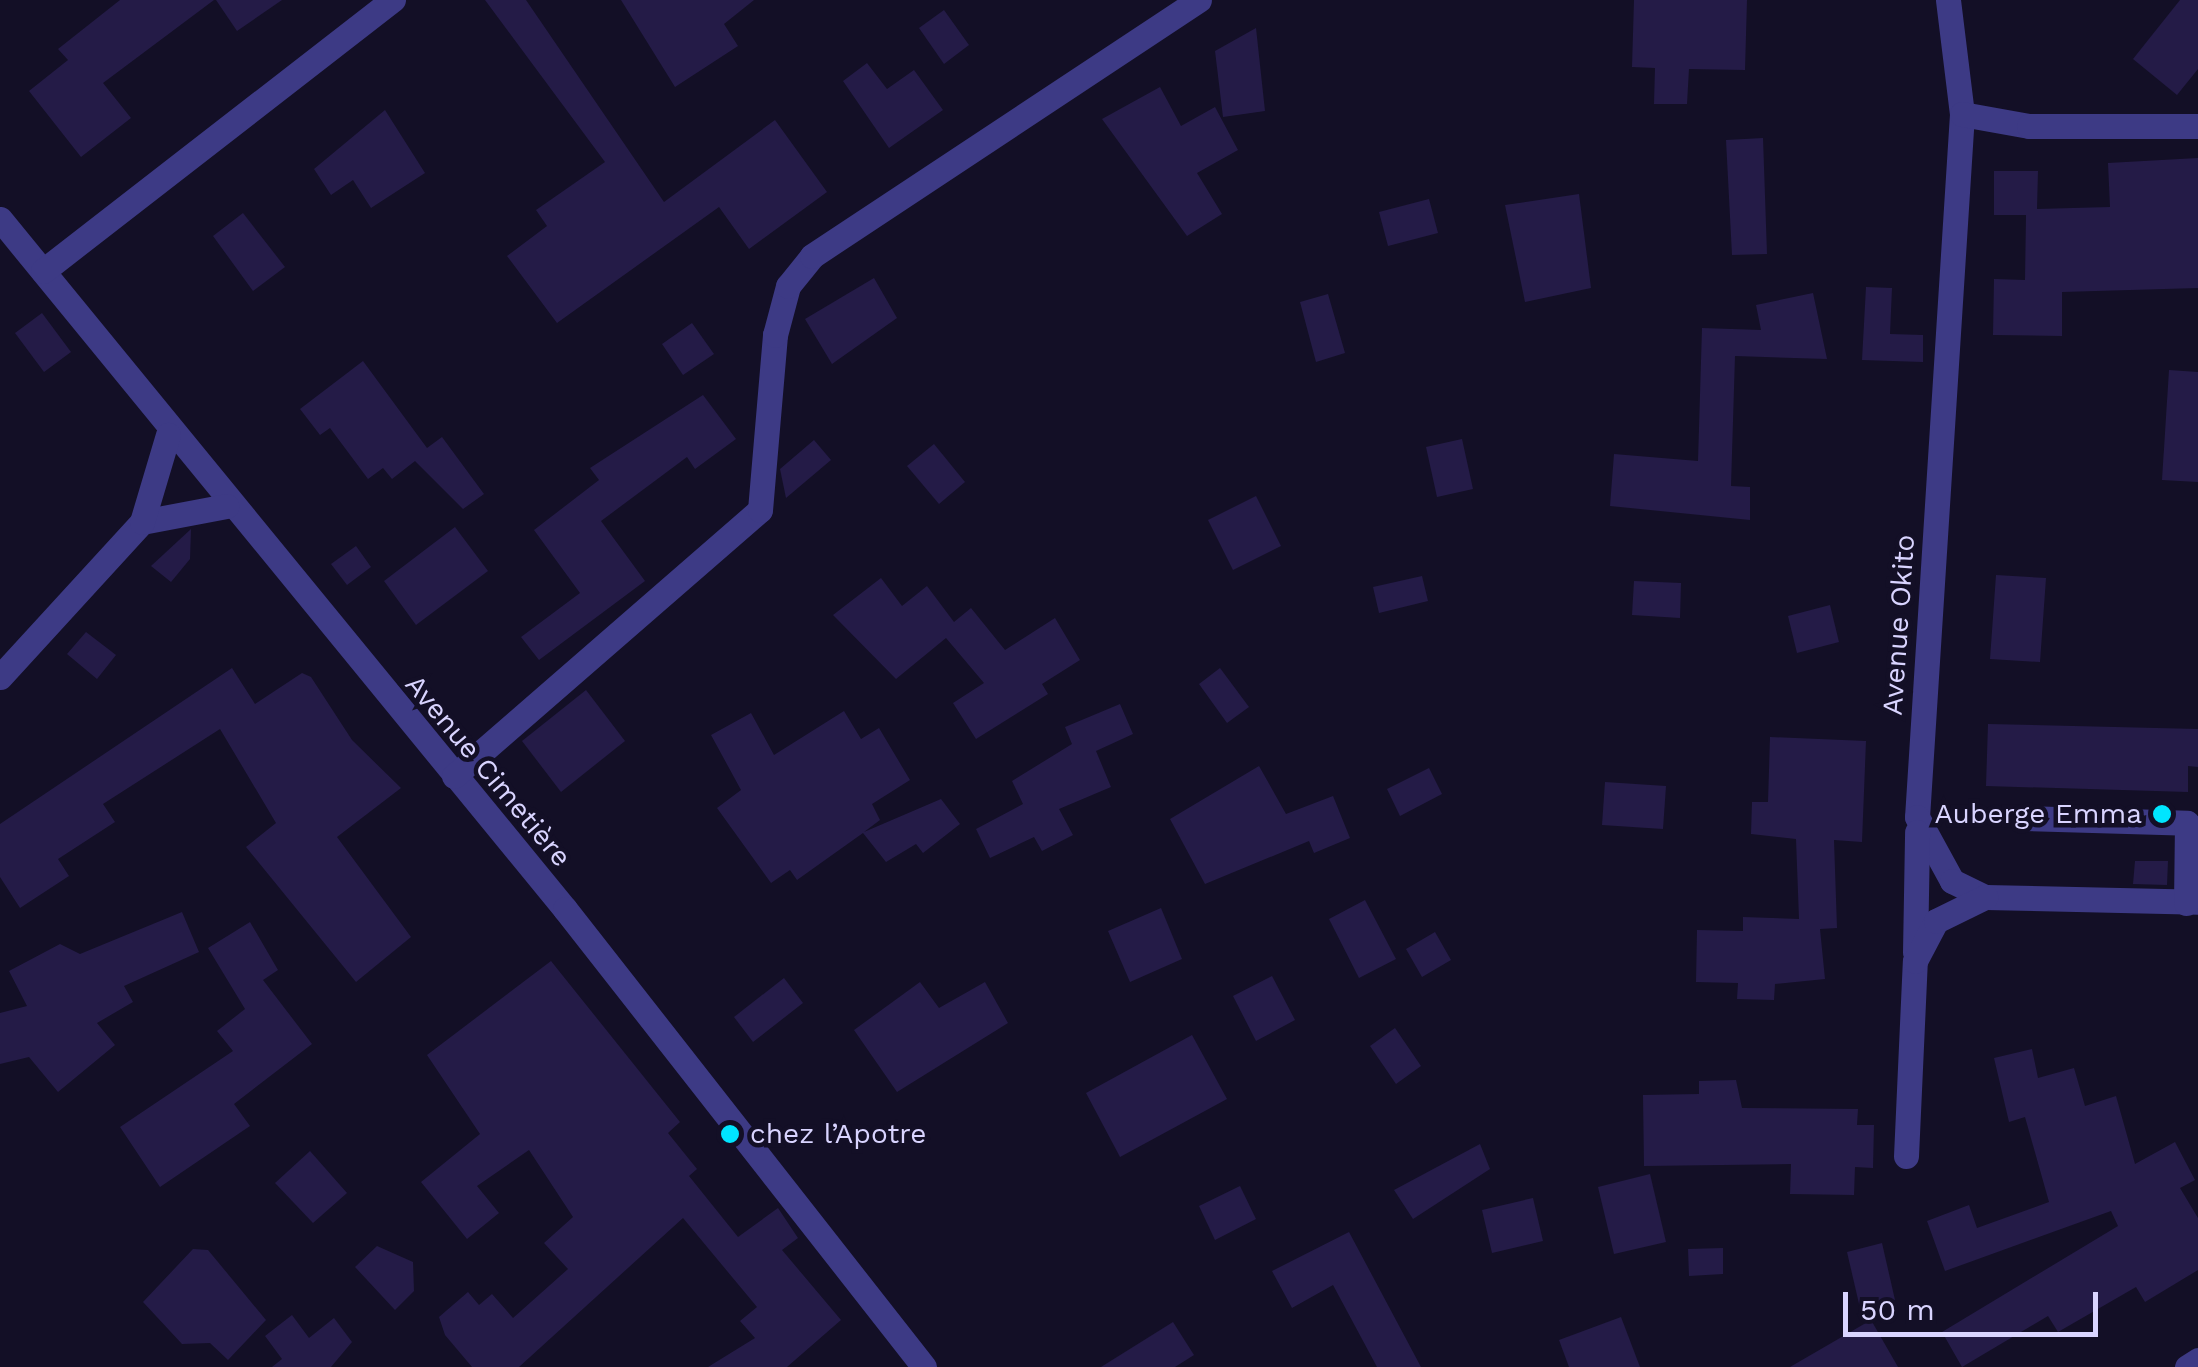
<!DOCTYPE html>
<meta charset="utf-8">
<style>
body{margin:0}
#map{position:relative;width:2198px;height:1367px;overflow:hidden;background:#130f26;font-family:"Work Sans",sans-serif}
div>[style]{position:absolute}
.building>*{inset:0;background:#241b47}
.minor>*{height:25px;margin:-12.5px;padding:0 12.5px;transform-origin:12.5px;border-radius:12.5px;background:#3d3a85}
.dots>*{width:28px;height:28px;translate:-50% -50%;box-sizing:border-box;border:5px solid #130f26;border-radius:50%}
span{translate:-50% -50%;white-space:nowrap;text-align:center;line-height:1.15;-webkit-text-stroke:9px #130f26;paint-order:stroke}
.street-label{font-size:28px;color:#d9d4ff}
.poi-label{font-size:28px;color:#d9d4ff}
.right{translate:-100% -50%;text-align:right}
.left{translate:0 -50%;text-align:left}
.scale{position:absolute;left:1843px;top:1292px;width:255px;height:45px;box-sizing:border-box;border:5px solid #d9d4ff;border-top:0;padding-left:12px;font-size:30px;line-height:35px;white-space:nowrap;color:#d9d4ff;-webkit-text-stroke:8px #130f26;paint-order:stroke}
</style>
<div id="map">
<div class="building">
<i style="clip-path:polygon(120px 0,214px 0,103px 83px,131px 118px,81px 157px,29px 91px,68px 60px,58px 49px)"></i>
<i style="clip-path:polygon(216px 0,282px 0,237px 31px)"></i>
<i style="clip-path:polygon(485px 0,526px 0,664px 202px,775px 120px,827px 192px,749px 249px,719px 207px,557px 323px,507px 256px,547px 226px,536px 210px,605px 162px)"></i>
<i style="clip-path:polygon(621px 0,754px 0,724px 24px,738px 46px,675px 87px)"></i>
<i style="clip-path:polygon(1634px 0,1747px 0,1745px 70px,1689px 69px,1687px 104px,1654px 104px,1655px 68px,1632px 67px)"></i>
<i style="clip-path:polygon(2180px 0,2198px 0,2198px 69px,2177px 95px,2133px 59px)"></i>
<i style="clip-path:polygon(944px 10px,969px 45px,944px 64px,919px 28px)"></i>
<i style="clip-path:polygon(1256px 28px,1265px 111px,1223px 117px,1215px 51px)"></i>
<i style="clip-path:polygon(867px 63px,887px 89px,914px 70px,943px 110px,889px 148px,843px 81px)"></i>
<i style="clip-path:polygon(1160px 87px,1181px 126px,1215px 107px,1238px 150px,1197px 173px,1222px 214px,1187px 236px,1102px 119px)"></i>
<i style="clip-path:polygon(385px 110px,425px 173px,371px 208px,353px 180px,331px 195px,314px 169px)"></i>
<i style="clip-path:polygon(1763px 138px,1767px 254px,1732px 255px,1726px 140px)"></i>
<i style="clip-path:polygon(2198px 158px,2198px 288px,2062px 292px,2062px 336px,1993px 335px,1994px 279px,2025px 280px,2026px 215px,1994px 215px,1994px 171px,2038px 171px,2037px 209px,2110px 207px,2108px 163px)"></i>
<i style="clip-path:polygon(1579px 194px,1591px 288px,1525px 302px,1505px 205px)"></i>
<i style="clip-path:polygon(1429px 199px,1438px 233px,1388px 246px,1379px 212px)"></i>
<i style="clip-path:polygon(243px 213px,285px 267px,253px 291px,213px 236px)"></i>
<i style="clip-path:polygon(874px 278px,897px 318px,832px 364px,805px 319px)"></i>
<i style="clip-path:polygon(1866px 287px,1892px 288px,1890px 334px,1923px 335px,1923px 362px,1862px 360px)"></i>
<i style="clip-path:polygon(1813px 293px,1827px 359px,1735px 356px,1731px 486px,1750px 487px,1750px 520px,1610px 506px,1614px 454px,1698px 461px,1702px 328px,1761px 330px,1756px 305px)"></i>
<i style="clip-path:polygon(1328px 294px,1345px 353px,1316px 362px,1300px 302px)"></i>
<i style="clip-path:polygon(42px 313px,71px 352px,44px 372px,15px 333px)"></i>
<i style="clip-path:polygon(692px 323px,714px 354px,683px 375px,662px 344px)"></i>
<i style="clip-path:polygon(363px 361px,427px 448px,442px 437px,484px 494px,463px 509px,415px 461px,392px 479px,383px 468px,368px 479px,330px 428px,320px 435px,300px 409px)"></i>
<i style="clip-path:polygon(2169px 370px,2198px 372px,2198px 482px,2162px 480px)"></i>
<i style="clip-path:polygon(703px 395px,736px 439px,695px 469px,687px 457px,601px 521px,645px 581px,539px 660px,521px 637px,580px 593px,534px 530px,599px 480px,590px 468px)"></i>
<i style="clip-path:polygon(1462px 439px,1473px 489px,1437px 497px,1426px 447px)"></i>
<i style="clip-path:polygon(814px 440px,831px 460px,786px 498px,780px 469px)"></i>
<i style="clip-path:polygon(934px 444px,965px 482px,939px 504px,907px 466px)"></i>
<i style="clip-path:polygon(1256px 496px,1281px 546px,1233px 570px,1208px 520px)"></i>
<i style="clip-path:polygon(455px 527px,488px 571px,416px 625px,384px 581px)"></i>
<i style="clip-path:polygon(191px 529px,190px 559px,171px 582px,151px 566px)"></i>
<i style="clip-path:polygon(356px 546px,371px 567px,347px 585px,331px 564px)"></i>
<i style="clip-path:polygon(1996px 575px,2046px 578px,2040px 662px,1990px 659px)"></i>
<i style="clip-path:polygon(1422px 576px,1428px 601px,1379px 613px,1373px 587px)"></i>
<i style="clip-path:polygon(881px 578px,902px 606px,927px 586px,954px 622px,971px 608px,1005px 650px,1055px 618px,1080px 660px,1042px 684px,1048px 694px,976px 739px,953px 703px,984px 683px,946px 638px,896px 679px,833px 615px)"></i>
<i style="clip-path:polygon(1634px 581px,1681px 583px,1680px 618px,1632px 615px)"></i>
<i style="clip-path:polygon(1830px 605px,1839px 642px,1797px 653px,1788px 616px)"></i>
<i style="clip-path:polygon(86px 632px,116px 655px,97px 679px,67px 654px)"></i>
<i style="clip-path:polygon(232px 668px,255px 704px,302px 673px,311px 677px,352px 740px,401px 788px,337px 837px,411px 937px,356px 982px,246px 847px,276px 823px,220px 729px,103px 804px,115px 822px,58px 859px,69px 876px,20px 908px,0 877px,0 824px)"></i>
<i style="clip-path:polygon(1220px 668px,1249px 707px,1227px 723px,1199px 684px)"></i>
<i style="clip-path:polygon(586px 690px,625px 741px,561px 792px,522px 741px)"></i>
<i style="clip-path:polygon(1120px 704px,1133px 734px,1096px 751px,1111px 787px,1059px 809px,1073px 835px,1042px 851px,1034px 837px,990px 858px,976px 829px,1023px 804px,1012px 781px,1072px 744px,1065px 727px)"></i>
<i style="clip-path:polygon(844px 711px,861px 739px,879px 728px,910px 780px,872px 804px,880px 820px,864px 832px,941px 799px,960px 824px,923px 853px,916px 844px,886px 862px,863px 833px,797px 880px,790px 870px,771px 883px,717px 808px,741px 790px,711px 735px,751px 713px,774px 755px)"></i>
<i style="clip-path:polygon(1988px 724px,2198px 729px,2198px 767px,2188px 766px,2188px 792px,1986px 786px)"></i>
<i style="clip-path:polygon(1770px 737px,1866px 741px,1862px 842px,1834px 840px,1837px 928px,1820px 929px,1825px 979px,1775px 984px,1774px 1000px,1737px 999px,1738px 983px,1696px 982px,1697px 930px,1743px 931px,1743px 917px,1799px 919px,1796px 839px,1751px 834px,1752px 802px,1768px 802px)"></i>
<i style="clip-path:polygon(1259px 766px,1286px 814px,1333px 796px,1350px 838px,1314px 853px,1309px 841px,1205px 884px,1170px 819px)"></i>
<i style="clip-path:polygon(1429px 768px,1442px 794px,1400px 816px,1387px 789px)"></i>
<i style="clip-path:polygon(1605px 782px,1666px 786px,1663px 829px,1602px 825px)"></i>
<i style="clip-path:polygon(2135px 861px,2168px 861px,2167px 885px,2133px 884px)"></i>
<i style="clip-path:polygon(1365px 900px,1396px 959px,1359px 978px,1329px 919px)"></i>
<i style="clip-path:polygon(1161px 908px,1182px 959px,1130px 982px,1108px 931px)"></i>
<i style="clip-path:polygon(182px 912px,199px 952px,124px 986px,133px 1002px,97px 1023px,115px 1045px,58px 1092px,29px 1057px,0 1064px,0 1013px,27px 1006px,9px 971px,60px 944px,80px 954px)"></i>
<i style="clip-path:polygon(250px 922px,278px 970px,263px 980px,312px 1044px,234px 1104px,250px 1126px,160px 1187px,120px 1127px,233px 1051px,217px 1031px,245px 1009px,208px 948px)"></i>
<i style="clip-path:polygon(1435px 932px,1451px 960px,1422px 977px,1406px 949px)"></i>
<i style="clip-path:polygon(551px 961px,680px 1122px,668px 1133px,697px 1169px,689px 1176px,738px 1237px,778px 1208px,798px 1238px,782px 1250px,841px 1320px,787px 1367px,708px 1367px,755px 1338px,740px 1321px,757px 1307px,683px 1218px,519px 1367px,472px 1367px,445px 1335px,439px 1317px,468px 1292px,479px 1305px,492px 1294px,513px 1318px,568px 1269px,544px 1243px,573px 1217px,529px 1150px,477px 1186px,499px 1213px,467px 1239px,421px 1182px,480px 1134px,427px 1055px)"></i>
<i style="clip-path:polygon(1272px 976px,1295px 1020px,1256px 1041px,1233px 996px)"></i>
<i style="clip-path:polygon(784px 978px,803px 1003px,753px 1042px,734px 1017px)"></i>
<i style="clip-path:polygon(920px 982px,939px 1008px,985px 982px,1008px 1023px,897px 1092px,854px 1030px)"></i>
<i style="clip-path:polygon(1395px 1028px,1421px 1066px,1396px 1084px,1370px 1046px)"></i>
<i style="clip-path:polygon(1192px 1035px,1227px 1099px,1120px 1157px,1086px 1093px)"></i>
<i style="clip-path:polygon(2032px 1049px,2038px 1078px,2074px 1068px,2085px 1106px,2116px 1096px,2135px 1164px,2175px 1142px,2195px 1180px,2180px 1188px,2198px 1218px,2198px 1270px,2145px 1302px,2136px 1287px,2058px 1332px,2048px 1316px,1962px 1367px,1942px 1332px,2118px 1226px,2111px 1211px,1945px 1271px,1927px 1221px,1969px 1205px,1977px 1228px,2049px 1202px,2025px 1117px,2009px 1122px,1994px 1058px)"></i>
<i style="clip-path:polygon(1736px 1080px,1742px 1108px,1858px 1109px,1857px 1125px,1874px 1125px,1873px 1168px,1855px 1167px,1854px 1195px,1790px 1194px,1791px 1164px,1644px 1166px,1643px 1095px,1699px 1094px,1699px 1081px)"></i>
<i style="clip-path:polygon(1480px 1144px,1490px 1169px,1413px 1219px,1394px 1190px)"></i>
<i style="clip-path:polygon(310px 1151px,347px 1193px,313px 1223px,275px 1183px)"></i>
<i style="clip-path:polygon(1650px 1174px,1666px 1242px,1614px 1254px,1598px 1187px)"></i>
<i style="clip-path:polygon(1240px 1186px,1256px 1219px,1215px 1240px,1199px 1206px)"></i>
<i style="clip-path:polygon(1533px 1198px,1543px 1241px,1492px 1253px,1482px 1210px)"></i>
<i style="clip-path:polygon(1349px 1232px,1421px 1367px,1377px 1367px,1333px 1285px,1292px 1308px,1272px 1271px)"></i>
<i style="clip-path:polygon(1882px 1243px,1895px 1300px,1860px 1308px,1847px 1252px)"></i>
<i style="clip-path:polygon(377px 1246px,413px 1262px,414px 1291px,395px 1310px,355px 1267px)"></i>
<i style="clip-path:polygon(1723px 1248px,1723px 1274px,1689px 1276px,1688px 1249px)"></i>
<i style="clip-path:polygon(193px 1249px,208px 1250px,266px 1320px,228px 1360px,210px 1343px,182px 1344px,143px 1302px)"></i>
<i style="clip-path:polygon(292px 1315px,309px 1338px,334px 1318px,352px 1342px,331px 1367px,272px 1367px,282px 1359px,265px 1336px)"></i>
<i style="clip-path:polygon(1621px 1317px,1640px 1367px,1569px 1367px,1559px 1340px)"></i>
<i style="clip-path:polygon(1871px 1320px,1898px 1367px,1790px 1367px)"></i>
<i style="clip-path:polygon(1173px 1322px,1194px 1355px,1175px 1367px,1101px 1367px)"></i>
</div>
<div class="minor">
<i style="left:1948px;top:0;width:115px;rotate:83deg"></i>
<i style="left:1962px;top:114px;width:704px;rotate:93.66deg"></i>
<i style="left:1917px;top:817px;width:73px;rotate:61.3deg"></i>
<i style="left:1952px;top:881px;width:37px;rotate:26deg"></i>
<i style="left:1985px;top:897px;width:213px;rotate:1.3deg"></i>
<i style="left:1962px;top:114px;width:68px;rotate:10.2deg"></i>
<i style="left:2029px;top:126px;width:169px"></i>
<i style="left:0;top:219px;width:892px;rotate:50.69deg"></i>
<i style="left:565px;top:909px;width:582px;rotate:51.91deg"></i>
<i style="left:43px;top:271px;width:443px;rotate:-37.8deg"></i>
<i style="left:142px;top:522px;width:86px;rotate:-10.7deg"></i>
<i style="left:0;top:677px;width:210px;rotate:-47.5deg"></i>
<i style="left:142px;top:522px;width:91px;rotate:-73.4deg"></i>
<i style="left:454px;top:776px;width:405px;rotate:-41deg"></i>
<i style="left:760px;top:510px;width:176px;rotate:-85.1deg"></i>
<i style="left:775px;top:335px;width:51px;rotate:-75.1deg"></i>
<i style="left:788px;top:286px;width:38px;rotate:-51deg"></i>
<i style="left:812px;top:256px;width:464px;rotate:-33.5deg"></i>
<i style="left:2023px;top:818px;width:164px;rotate:1.7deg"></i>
<i style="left:2187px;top:823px;width:80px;rotate:90.7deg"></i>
<i style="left:1915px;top:952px;width:120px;rotate:-89deg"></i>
<i style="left:1906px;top:1156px;width:195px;rotate:-87.4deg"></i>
<i style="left:1915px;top:961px;width:45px;rotate:-62.3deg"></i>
<i style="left:1936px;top:921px;width:55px;rotate:-26.1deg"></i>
<i style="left:2187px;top:1367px;width:13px;rotate:-32deg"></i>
</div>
<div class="dots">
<i style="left:2162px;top:814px;background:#00e5ff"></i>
<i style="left:730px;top:1134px;background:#00e5ff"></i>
</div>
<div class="street-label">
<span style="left:1899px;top:625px;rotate:-86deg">Avenue Okito</span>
<span style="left:488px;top:771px;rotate:50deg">Avenue Cimetière</span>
</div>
<div class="poi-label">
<span class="right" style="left:2142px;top:814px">Auberge Emma</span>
<span class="left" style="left:750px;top:1134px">chez l’Apotre</span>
</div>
<div class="scale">50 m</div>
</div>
